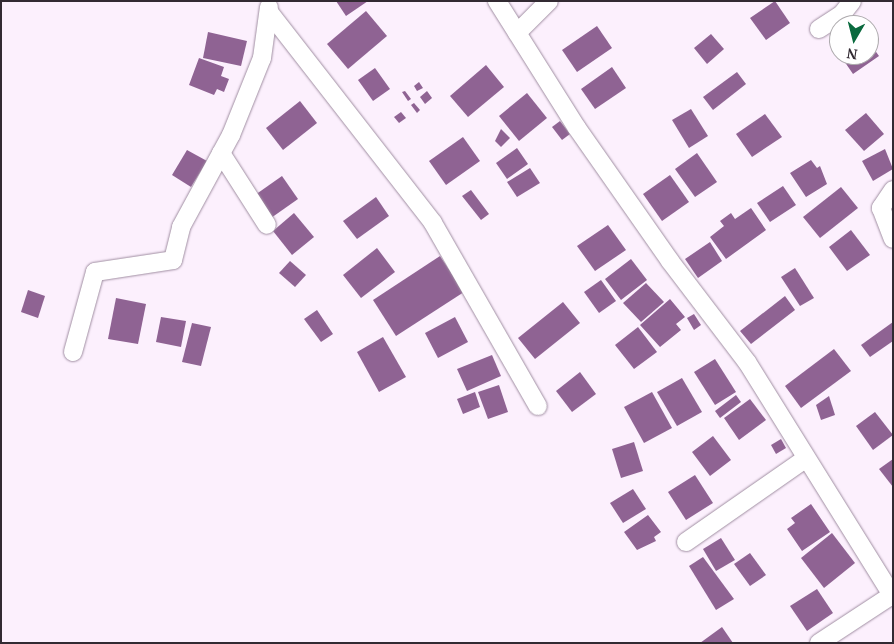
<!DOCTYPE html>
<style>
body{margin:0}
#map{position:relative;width:894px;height:644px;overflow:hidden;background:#fcf0fd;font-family:"PT Serif",serif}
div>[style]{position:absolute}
.building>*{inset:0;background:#8f6393}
.roads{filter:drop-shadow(0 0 1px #a08ea2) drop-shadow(0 0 1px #a08ea2)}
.minor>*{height:18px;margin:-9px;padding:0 9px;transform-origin:9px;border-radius:9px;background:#fff}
span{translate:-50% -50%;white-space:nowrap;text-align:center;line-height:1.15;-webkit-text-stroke:5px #fff;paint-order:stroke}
.frame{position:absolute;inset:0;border:2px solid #322a32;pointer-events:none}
.north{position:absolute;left:829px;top:15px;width:50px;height:50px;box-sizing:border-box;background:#fff;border:1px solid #adaaad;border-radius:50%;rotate:188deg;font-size:14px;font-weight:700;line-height:20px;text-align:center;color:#322a32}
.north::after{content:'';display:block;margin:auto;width:18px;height:22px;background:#0a6a3e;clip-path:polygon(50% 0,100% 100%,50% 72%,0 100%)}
</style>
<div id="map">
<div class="building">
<i style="clip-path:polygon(336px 1px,368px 1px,346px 16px)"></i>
<i style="clip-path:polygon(775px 1px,790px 23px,766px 40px,750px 18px)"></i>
<i style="clip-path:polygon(366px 11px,387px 36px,348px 69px,327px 44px)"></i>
<i style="clip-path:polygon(849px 16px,854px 23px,846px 25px,843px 20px)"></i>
<i style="clip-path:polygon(597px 26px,612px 48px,577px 72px,562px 50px)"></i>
<i style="clip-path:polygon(208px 32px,247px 41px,241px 66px,203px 58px)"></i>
<i style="clip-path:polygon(711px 34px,724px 49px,707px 64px,694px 48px)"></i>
<i style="clip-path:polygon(839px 38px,839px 53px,832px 43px)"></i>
<i style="clip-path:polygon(869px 42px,879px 56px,853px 74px,840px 55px,869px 55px)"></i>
<i style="clip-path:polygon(199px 58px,224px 67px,221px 76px,229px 79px,224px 92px,217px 89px,214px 95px,189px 85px)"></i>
<i style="clip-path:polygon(486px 65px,504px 87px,468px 117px,450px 96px)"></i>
<i style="clip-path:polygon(612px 67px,626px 88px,595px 109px,581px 89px)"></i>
<i style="clip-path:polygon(375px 68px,390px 89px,373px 101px,358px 80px)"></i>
<i style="clip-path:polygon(737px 72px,746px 84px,713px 110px,703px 97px)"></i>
<i style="clip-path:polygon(419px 82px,423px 88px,417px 91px,414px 86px)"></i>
<i style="clip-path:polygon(405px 91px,411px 99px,408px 101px,402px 92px)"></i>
<i style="clip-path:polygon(427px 91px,432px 98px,425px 104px,420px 97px)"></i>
<i style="clip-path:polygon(527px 93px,547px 118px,519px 141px,499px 116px)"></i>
<i style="clip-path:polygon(300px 101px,317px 123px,283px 150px,266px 128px)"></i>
<i style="clip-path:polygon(414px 103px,420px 110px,417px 113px,411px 105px)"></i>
<i style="clip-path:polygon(691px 109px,708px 136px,689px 148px,672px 120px)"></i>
<i style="clip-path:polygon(401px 112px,406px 118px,399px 123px,394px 117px)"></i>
<i style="clip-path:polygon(866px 113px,884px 134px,864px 151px,845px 130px)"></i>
<i style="clip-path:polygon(765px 114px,782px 137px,752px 157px,736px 134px)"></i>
<i style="clip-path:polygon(560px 121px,570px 134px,562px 140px,552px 127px)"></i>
<i style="clip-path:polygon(501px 129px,510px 138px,501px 147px,495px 141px)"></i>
<i style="clip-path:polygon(463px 137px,480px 161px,446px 185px,429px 161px)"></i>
<i style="clip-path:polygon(517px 148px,528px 164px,507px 179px,496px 163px)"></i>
<i style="clip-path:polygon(885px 149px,893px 169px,873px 181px,862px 161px)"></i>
<i style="clip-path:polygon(187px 150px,207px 161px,191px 187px,172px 175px)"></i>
<i style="clip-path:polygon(697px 153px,717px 182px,695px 197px,675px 169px)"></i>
<i style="clip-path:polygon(811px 160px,817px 168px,820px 166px,827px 184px,806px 197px,790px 173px)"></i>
<i style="clip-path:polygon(530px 168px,540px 183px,517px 197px,507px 182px)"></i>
<i style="clip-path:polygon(670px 175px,689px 202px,662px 221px,643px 194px)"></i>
<i style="clip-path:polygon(282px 176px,298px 199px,271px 218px,255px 195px)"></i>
<i style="clip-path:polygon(783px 186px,796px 205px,770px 222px,757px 203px)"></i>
<i style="clip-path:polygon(841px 187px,858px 208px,820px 238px,803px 217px)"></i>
<i style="clip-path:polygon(471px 190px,489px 214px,481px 220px,462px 196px)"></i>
<i style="clip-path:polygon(376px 197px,389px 216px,357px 239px,343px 221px)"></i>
<i style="clip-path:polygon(751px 208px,766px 230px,726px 259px,710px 237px,724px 226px,720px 221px,731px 213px,735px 219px)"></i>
<i style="clip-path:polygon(294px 213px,314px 237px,292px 255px,273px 231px)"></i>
<i style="clip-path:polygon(608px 225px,626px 250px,595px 271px,577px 246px)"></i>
<i style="clip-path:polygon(851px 230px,870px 255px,847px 271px,829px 247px)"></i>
<i style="clip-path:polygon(710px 242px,722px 261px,698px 278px,685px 259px)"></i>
<i style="clip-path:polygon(377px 248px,395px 272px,361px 298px,343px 275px)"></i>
<i style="clip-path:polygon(440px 256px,464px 292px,396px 336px,373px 300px)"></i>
<i style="clip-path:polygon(631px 259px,647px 280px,621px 300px,605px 279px)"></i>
<i style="clip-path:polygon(290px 261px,306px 275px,295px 287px,279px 273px)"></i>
<i style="clip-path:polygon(795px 268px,814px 298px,800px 306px,781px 277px)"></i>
<i style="clip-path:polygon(601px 280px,616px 301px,599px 313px,584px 292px)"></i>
<i style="clip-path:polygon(646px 283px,664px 302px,641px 322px,623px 303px)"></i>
<i style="clip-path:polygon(28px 290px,45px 296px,38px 318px,21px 312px)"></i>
<i style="clip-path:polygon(785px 296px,795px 310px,751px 344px,740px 331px)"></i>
<i style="clip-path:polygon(116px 298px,146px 304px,138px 344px,108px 339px)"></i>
<i style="clip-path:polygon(670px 299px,685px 317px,676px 324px,681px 330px,660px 347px,640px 325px)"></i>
<i style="clip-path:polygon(563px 302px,580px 323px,535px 359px,518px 338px)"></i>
<i style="clip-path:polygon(317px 310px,333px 334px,321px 342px,304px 319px)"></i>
<i style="clip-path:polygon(694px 314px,701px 325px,694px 330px,687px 318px)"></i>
<i style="clip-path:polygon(161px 317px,186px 321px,181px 347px,156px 342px)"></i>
<i style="clip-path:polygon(455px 317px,468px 342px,438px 358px,425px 333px)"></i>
<i style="clip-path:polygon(893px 322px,893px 341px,870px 357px,861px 345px)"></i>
<i style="clip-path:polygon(192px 323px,211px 327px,201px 366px,182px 362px)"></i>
<i style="clip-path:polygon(638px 327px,657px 352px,634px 369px,615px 345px)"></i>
<i style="clip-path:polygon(383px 337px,406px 377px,379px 392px,357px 352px)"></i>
<i style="clip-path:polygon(834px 349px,851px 371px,801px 408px,785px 386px)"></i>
<i style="clip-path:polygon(492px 355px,501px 376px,467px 391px,457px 369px)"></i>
<i style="clip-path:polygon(715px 359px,736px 392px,715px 405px,694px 372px)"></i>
<i style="clip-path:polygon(580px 372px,596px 394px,572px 412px,556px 391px)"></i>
<i style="clip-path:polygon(682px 378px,702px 412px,677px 426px,657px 392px)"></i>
<i style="clip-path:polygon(499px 385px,508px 412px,488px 419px,478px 392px)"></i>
<i style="clip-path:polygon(475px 392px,480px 407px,463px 414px,457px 399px)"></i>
<i style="clip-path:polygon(652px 392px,672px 428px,644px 443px,624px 407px)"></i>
<i style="clip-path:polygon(736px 395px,741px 402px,720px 418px,715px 411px)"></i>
<i style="clip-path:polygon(829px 396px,835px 415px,821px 420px,816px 405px)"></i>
<i style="clip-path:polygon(750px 399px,766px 420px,739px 440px,724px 418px)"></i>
<i style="clip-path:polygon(875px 412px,893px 435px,873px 450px,856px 426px)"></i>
<i style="clip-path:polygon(713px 436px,731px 460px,710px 476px,692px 452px)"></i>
<i style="clip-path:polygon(781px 439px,786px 448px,776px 454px,771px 445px)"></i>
<i style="clip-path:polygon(634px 442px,643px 471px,621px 478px,612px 449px)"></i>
<i style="clip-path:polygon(893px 459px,893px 487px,879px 469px)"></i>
<i style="clip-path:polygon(695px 475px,713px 503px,686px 520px,668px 492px)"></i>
<i style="clip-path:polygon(633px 489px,646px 509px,623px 523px,610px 503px)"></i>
<i style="clip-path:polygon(811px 504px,830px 532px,802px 551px,787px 529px,795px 523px,791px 518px)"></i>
<i style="clip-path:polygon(648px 515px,661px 532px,654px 537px,656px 541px,637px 550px,624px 532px)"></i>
<i style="clip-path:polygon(832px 533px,855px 563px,824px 588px,801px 558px)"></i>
<i style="clip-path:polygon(721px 538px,735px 560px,716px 571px,703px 549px)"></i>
<i style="clip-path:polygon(750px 553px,766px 575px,750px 586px,734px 564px)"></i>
<i style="clip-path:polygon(703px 557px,734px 599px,716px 610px,689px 566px)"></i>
<i style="clip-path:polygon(817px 589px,833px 613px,807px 631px,790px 606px)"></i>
<i style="clip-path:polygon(722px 627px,733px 643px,700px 643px)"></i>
</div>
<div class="roads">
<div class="minor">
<i style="left:497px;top:1px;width:150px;rotate:57.8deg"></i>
<i style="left:577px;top:128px;width:162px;rotate:55deg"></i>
<i style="left:670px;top:261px;width:127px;rotate:52.7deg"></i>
<i style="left:747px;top:362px;width:277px;rotate:58.1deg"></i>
<i style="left:269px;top:12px;width:267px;rotate:52.1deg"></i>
<i style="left:433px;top:223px;width:211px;rotate:60.2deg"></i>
<i style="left:819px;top:29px;width:27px;rotate:-33deg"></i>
<i style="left:842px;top:14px;width:16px;rotate:-52deg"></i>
<i style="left:517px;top:33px;width:45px;rotate:-45deg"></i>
<i style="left:221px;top:153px;width:85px;rotate:57.4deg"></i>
<i style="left:893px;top:190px;width:22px;rotate:124deg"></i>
<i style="left:881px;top:208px;width:33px;rotate:69deg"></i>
<i style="left:73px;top:352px;width:83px;rotate:-74.6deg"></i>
<i style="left:95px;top:272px;width:79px;rotate:-8.7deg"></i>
<i style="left:173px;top:260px;width:34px;rotate:-76deg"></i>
<i style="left:181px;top:227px;width:105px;rotate:-61.5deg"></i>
<i style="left:231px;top:135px;width:83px;rotate:-68.1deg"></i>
<i style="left:262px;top:58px;width:51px;rotate:-82.2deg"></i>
<i style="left:686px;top:542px;width:145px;rotate:-34.9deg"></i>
<i style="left:819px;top:643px;width:87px;rotate:-33.3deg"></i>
</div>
</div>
<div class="frame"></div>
<div class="north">N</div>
</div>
